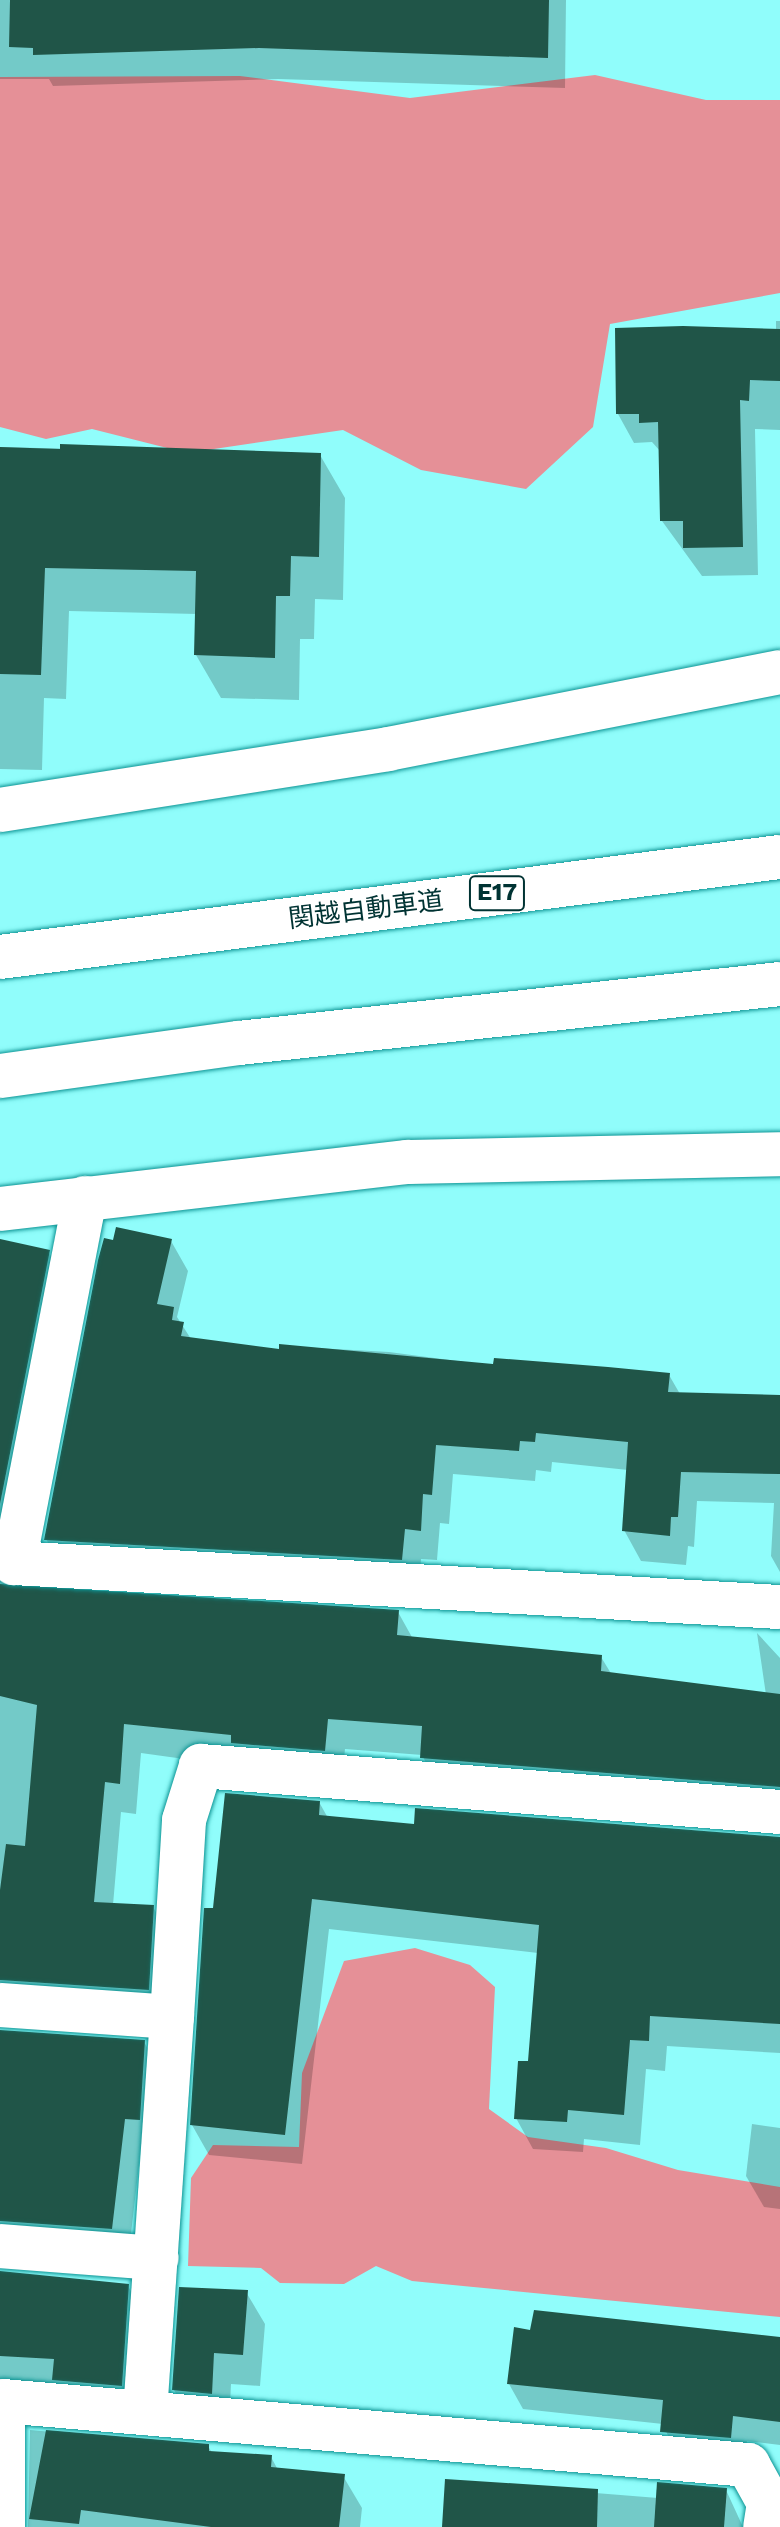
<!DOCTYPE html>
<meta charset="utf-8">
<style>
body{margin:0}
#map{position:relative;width:780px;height:2527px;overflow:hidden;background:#90fdfb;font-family:"Work Sans","Noto Sans JP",sans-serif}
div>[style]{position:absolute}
.forest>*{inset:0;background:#e59097}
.shadow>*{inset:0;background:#0003}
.building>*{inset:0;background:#205548}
.roads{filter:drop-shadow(0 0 2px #0c9393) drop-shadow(0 0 2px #0c9393)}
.street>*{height:44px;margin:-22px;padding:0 22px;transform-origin:22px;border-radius:22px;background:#fff}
.highway>*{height:44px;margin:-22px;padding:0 22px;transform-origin:22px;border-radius:22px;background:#fff}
span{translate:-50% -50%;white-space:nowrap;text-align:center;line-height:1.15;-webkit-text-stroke:8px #fff;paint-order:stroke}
.shield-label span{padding:2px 6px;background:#fff;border:2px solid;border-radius:6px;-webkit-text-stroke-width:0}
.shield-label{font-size:24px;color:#033;font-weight:700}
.street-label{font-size:26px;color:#033}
</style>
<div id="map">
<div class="forest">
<i style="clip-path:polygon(595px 75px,706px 100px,780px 100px,780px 293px,610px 324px,593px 427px,526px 489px,421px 470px,343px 430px,187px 453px,92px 429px,46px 439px,0 427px,0 77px,240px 76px,410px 98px)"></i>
<i style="clip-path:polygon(415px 1948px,470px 1965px,495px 1987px,489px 2109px,528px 2137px,606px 2148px,678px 2170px,780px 2187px,780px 2317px,412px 2281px,376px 2266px,344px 2284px,280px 2283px,261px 2268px,188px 2266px,191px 2178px,213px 2145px,299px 2147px,302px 2073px,344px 1961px)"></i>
</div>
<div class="shadow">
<i style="clip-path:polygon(0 0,566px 0,565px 88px,278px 79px,53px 86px,49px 79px,0 79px)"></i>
<i style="clip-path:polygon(776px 321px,780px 321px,780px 430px,755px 429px,758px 575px,702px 576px,662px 521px,660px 451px,652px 442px,634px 443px,618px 414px,776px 331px)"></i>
<i style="clip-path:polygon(0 447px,320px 455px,345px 498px,343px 600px,315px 599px,314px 639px,300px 639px,299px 700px,221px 698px,196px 655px,197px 614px,69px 611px,66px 699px,44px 698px,42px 770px,0 769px)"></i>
<i style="clip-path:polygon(171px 1241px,188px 1271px,177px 1317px,191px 1339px,280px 1351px,281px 1346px,389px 1352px,495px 1366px,669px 1375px,680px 1394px,780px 1416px,780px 1572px,771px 1556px,774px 1503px,697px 1501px,694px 1547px,688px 1546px,686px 1565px,641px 1561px,624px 1530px,628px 1470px,552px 1462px,551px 1472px,536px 1470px,535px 1481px,453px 1474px,449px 1524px,440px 1523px,437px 1560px,421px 1559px,419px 1590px,63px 1569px,46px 1539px)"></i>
<i style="clip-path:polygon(48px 1251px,66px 1282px,6px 1588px,398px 1612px,413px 1639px,601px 1657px,612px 1675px,766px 1695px,757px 1633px,780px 1658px,780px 1815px,439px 1788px,422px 1755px,345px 1749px,342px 1781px,141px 1753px,136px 1814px,121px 1812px,113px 1905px,153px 1907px,170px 1937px,165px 2020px,0 2019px,0 1252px)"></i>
<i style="clip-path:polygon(319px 1802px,328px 1818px,415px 1826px,780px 1838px,780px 2053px,667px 2046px,665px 2071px,646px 2069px,640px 2145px,584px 2139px,583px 2152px,533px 2149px,516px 2118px,530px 2063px,538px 1953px,329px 1929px,302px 2164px,209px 2155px,192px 2125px,215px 1910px)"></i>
<i style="clip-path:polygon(0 2032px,144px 2042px,162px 2073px,141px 2148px,128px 2259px,0 2260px)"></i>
<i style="clip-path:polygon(752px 2124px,780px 2128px,780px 2209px,764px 2207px,746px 2176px)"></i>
<i style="clip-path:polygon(0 2273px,128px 2286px,145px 2317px,138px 2416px,0 2421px)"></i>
<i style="clip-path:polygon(246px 2292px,265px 2324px,260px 2386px,231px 2384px,229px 2425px,192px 2422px,174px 2390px)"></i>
<i style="clip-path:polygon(780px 2339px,780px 2445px,747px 2441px,745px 2463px,677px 2457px,663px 2424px,523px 2409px,509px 2384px)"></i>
<i style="clip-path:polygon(30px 2430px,208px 2446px,212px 2453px,271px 2457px,278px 2470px,343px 2476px,362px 2508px,360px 2527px,28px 2527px)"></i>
<i style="clip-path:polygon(447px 2481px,658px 2498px,726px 2490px,743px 2527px,444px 2527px)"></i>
</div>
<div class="building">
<i style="clip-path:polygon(10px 0,549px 0,548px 58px,259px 48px,33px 55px,33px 48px,9px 47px)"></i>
<i style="clip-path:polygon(683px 326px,780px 329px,780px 381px,750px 380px,749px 401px,740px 400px,743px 547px,683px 548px,683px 521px,660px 521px,658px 422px,639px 423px,639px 414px,616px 414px,615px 328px)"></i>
<i style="clip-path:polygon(60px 444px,321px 453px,319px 557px,291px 556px,290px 596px,276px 596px,275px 658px,194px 655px,196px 571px,45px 568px,41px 675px,0 674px,0 447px,60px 449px)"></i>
<i style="clip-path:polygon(116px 1227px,172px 1239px,157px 1304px,174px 1307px,172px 1320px,184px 1322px,181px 1336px,279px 1349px,279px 1344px,493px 1364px,494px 1358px,608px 1367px,670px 1373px,668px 1392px,780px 1395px,780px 1474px,681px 1472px,678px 1517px,671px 1517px,670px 1536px,622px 1531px,628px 1442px,536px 1433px,535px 1442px,520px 1441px,519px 1451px,436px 1445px,432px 1495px,423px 1494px,421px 1531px,405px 1529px,402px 1560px,44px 1540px,98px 1260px,104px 1238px,113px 1240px)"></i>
<i style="clip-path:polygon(0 1239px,50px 1250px,0 1504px)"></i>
<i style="clip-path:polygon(0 1584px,399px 1610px,397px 1635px,602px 1655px,601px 1671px,780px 1694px,780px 1787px,420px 1758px,422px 1726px,328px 1719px,325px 1751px,231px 1743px,231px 1735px,124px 1724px,120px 1784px,105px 1782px,94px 1902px,154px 1905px,149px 1990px,0 1980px,0 1890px,6px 1844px,25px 1846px,37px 1705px,0 1696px)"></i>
<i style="clip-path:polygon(225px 1793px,320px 1801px,319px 1815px,414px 1824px,415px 1808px,780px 1837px,780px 2024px,650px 2016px,649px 2041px,630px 2040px,624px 2115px,568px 2110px,567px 2122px,514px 2119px,518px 2061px,528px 2061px,539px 1925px,312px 1899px,285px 2135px,190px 2125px,204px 1908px,213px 1908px)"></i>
<i style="clip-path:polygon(0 2030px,145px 2040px,140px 2120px,125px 2119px,112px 2229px,0 2221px)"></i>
<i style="clip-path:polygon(0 2271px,129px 2284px,122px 2386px,52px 2380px,54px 2359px,0 2356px)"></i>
<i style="clip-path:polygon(179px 2287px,248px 2290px,243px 2355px,214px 2353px,212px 2394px,172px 2390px)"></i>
<i style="clip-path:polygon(534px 2310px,780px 2337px,780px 2422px,733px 2416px,731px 2438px,660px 2432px,663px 2400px,507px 2384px,514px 2327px,530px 2330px)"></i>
<i style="clip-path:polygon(46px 2430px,209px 2444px,209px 2451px,272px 2455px,271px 2467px,345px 2474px,339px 2527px,211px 2527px,81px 2510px,79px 2524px,29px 2519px)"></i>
<i style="clip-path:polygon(445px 2479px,598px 2489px,597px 2527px,442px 2527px)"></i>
<i style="clip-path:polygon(657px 2482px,727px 2488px,724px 2527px,654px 2527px)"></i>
</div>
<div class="roads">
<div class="street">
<i style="left:0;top:810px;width:393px;rotate:-8.9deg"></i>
<i style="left:388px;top:749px;width:399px;rotate:-11.1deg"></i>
<i style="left:85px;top:1198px;width:372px;rotate:101deg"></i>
<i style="left:14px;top:1563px;width:767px;rotate:3.29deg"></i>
<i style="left:0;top:1209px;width:410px;rotate:-6.6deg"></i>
<i style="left:407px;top:1162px;width:373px;rotate:-1.2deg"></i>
<i style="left:0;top:2005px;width:172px;rotate:4deg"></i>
<i style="left:172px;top:2017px;width:197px;rotate:-86.5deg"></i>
<i style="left:184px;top:1820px;width:57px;rotate:-72.5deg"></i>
<i style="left:201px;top:1766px;width:581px;rotate:4.54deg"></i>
<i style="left:0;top:2246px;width:157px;rotate:4.4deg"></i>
<i style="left:145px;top:2413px;width:397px;rotate:-86.1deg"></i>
<i style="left:3px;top:2527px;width:126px;rotate:-90deg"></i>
<i style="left:3px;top:2401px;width:748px;rotate:4.91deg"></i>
<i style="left:748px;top:2465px;width:43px;rotate:61.1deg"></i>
<i style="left:769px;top:2503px;width:24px;rotate:99deg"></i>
</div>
<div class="highway">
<i style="left:0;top:957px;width:786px;rotate:-7.31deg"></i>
<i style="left:0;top:1076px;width:241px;rotate:-7.9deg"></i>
<i style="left:239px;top:1043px;width:544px;rotate:-6.22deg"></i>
</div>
</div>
<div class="shield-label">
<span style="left:497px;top:893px">E17</span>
</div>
<div class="street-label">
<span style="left:366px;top:910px;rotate:-7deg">関越自動車道</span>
</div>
</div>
